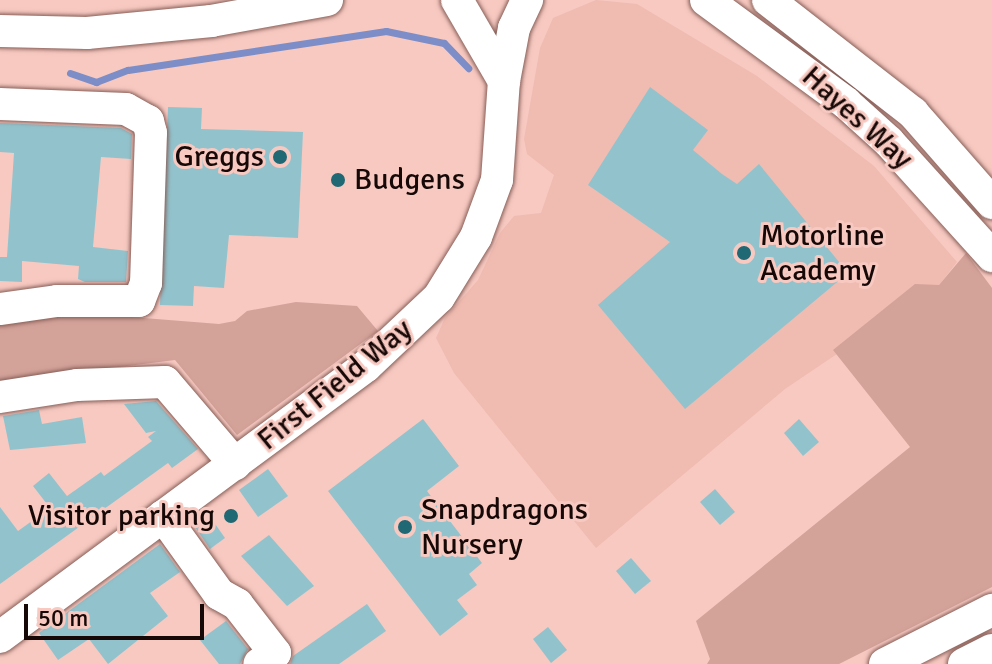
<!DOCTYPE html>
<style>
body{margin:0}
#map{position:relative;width:992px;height:664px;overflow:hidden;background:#f7c9c1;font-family:Signika,sans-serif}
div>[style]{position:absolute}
.built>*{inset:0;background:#f0bbb1}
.green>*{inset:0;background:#d3a299}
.stream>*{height:7px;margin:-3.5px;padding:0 3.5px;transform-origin:3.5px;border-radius:3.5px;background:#7c8dc7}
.building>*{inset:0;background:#92c3cd}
.roads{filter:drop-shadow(0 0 2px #865e57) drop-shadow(0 0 2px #865e57)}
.minor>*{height:32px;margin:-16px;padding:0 16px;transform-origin:16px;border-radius:16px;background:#fff}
.dots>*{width:22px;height:22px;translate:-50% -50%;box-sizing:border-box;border:4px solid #f7c9c1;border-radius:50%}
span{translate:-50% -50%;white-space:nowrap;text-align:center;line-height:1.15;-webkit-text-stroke:6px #f7c9c1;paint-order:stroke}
.street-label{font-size:30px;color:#160806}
.poi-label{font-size:30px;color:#160806}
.right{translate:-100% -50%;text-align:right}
.left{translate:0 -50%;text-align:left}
.scale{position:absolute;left:24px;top:604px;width:180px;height:36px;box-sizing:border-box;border:4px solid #160806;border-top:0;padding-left:10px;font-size:24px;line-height:28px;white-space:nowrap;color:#160806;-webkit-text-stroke:6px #f7c9c1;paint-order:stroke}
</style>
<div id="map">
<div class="built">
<i style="clip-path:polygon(596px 0,637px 4px,757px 76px,874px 166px,957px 262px,939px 285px,785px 389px,596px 548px,454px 373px,436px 338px,445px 318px,478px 280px,500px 233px,514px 216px,541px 213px,554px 175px,527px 154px,524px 139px,540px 48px,553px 18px)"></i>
</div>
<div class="green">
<i style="clip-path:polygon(966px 253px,992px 288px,992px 587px,839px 664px,707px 664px,710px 659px,696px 621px,910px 447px,833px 350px,915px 284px,939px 285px)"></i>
<i style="clip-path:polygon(296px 302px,357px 306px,378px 331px,237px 435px,175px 360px,0 382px,0 324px,68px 312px,219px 324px,235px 321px,247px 311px)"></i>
</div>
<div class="stream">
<i style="left:70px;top:73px;width:28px;rotate:19deg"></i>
<i style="left:96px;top:82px;width:34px;rotate:-21deg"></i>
<i style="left:128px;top:70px;width:261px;rotate:-8.6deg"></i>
<i style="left:386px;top:31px;width:59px;rotate:11.7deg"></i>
<i style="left:444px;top:43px;width:35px;rotate:46deg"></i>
</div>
<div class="building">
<i style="clip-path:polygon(650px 87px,708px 130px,693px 150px,722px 174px,737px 184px,759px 164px,848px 273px,685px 409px,598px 305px,670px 242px,588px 185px)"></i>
<i style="clip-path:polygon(168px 107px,202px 108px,201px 129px,303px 132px,298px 238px,229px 235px,224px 288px,194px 286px,193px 306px,160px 305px)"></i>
<i style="clip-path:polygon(0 123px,121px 128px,132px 134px,131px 159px,101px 157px,93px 247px,128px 251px,126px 282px,85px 282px,78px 279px,79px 266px,22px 261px,22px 282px,0 281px,0 257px,7px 257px,14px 153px,0 152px)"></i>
<i style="clip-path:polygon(156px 401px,198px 449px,172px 468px,168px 463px,0 584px,0 507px,18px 531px,50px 508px,33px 486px,49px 473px,67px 496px,101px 472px,104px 476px,152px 441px,148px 437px,156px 431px,146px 433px,124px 404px)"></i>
<i style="clip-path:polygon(39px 410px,42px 424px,82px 417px,86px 443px,10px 450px,3px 416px)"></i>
<i style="clip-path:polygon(423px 419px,459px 466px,427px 491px,482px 563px,469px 574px,477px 585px,457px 600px,468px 614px,440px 636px,328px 491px)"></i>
<i style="clip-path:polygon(799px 419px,819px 442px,803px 456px,784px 433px)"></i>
<i style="clip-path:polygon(268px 469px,288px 496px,258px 517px,239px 490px)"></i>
<i style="clip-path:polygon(715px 489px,735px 512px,720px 525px,700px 502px)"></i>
<i style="clip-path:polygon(206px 511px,225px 538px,210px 549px,191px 521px)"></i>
<i style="clip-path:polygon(269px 535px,314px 586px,287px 606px,241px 556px)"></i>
<i style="clip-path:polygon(160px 544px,180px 572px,150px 593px,168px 616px,108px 664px,89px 639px,58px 660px,39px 633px)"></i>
<i style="clip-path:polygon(631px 558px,651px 581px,635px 594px,616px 571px)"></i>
<i style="clip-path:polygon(367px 604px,386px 631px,339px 664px,290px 664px,293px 656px)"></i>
<i style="clip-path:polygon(226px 621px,248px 649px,240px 664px,219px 664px,200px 640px)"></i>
<i style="clip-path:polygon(548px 627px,567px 650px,551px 663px,533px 639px)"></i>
</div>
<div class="roads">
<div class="minor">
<i style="left:457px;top:0;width:94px;rotate:59.9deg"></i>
<i style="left:706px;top:0;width:174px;rotate:36.3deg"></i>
<i style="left:846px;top:103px;width:58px;rotate:42.2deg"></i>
<i style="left:889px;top:142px;width:154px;rotate:47.9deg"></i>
<i style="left:768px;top:0;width:184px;rotate:37.9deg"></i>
<i style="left:913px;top:113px;width:120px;rotate:48.7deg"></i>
<i style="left:0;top:31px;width:87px;rotate:1.3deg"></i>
<i style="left:87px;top:33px;width:125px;rotate:-5.5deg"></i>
<i style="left:211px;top:21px;width:118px;rotate:-10.3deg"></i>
<i style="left:0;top:104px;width:126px;rotate:2.3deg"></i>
<i style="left:126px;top:109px;width:25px;rotate:29deg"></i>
<i style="left:148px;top:121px;width:12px;rotate:76deg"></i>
<i style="left:151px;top:133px;width:150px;rotate:91.9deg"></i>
<i style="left:146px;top:283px;width:19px;rotate:111deg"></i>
<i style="left:139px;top:301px;width:82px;rotate:180deg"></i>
<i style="left:57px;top:301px;width:58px;rotate:172deg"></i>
<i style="left:0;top:397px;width:78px;rotate:-8.9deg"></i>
<i style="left:77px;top:385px;width:88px;rotate:-2deg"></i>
<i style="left:165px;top:382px;width:108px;rotate:49.5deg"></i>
<i style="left:163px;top:516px;width:96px;rotate:54.3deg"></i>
<i style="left:219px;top:594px;width:21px;rotate:29deg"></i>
<i style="left:237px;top:604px;width:62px;rotate:52.2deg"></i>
<i style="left:275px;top:653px;width:19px;rotate:145deg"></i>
<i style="left:0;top:637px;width:455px;rotate:-36.5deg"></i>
<i style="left:366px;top:366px;width:100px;rotate:-43.4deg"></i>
<i style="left:439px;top:297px;width:70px;rotate:-58.3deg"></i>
<i style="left:476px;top:237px;width:61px;rotate:-69.8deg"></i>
<i style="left:497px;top:180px;width:99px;rotate:-86deg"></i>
<i style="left:504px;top:81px;width:54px;rotate:-79.3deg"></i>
<i style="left:514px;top:28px;width:31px;rotate:-65deg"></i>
<i style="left:885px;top:664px;width:120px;rotate:-26.8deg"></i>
<i style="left:964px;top:664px;width:31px;rotate:-27deg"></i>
</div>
</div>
<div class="dots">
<i style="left:280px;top:157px;background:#1f6874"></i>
<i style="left:338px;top:180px;background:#1f6874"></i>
<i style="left:744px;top:253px;background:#1f6874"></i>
<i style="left:231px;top:516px;background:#1f6874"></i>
<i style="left:405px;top:527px;background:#1f6874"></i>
</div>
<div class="street-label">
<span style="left:857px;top:118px;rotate:42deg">Hayes Way</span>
<span style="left:335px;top:385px;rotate:-39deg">First Field Way</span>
</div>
<div class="poi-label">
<span class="right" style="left:264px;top:157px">Greggs</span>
<span class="left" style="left:354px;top:180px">Budgens</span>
<span class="left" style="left:760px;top:253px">Motorline<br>Academy</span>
<span class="left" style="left:421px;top:527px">Snapdragons<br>Nursery</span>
<span class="right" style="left:215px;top:516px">Visitor parking</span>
</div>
<div class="scale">50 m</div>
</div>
